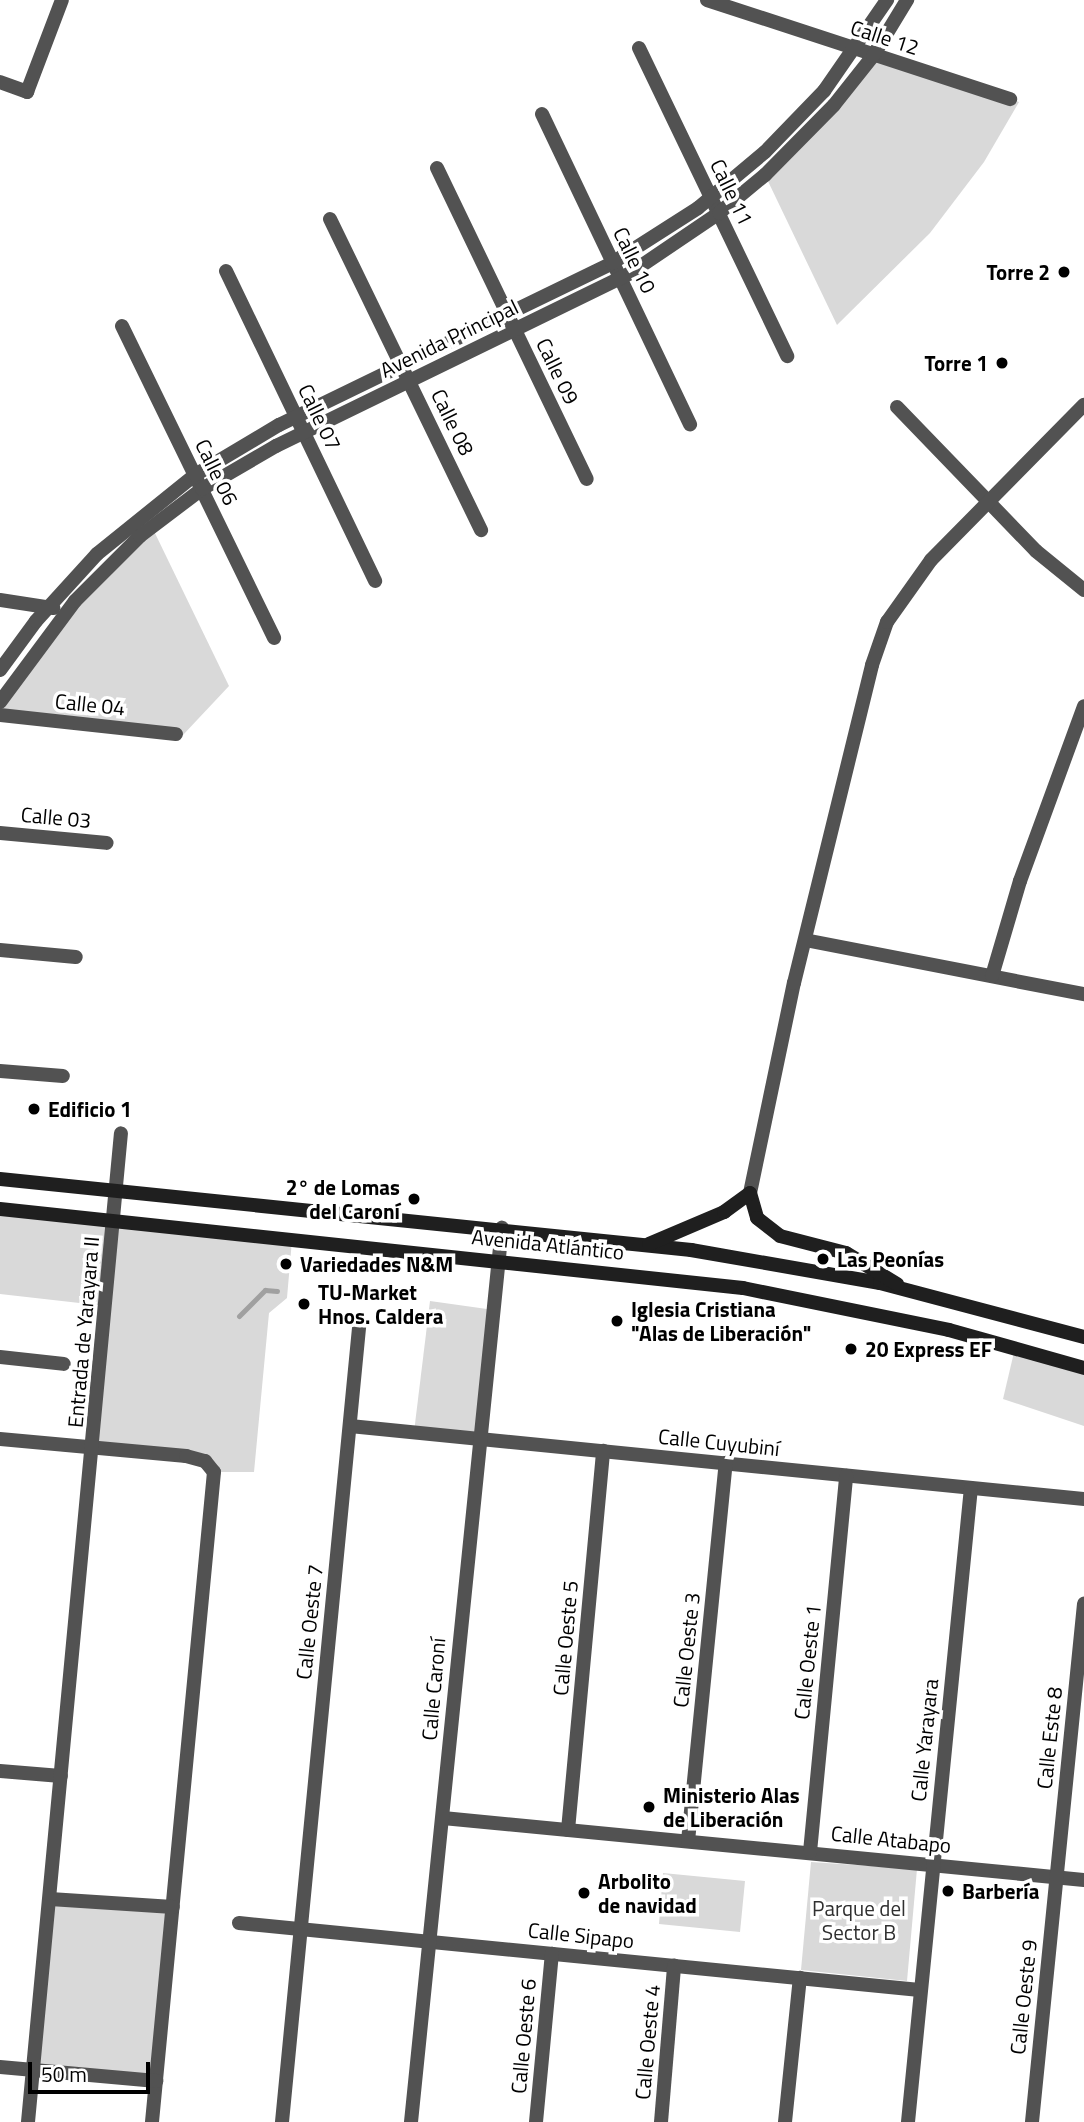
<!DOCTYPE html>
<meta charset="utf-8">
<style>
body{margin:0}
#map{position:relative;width:1084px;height:2122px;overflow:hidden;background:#fff;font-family:"Titillium Web",sans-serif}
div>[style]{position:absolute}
.green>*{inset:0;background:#d9d9d9}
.stream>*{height:5px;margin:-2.5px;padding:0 2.5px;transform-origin:2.5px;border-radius:2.5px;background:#a0a0a0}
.minor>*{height:14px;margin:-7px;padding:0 7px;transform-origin:7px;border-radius:7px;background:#525252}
.secondary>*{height:14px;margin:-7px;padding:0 7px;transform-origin:7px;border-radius:7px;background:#1f1f1f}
.dots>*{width:19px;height:19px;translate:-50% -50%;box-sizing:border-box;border:4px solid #fff;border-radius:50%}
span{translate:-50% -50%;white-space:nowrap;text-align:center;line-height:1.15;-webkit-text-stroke:7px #fff;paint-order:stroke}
.street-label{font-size:21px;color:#000}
.poi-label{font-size:21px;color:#000;font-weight:700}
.right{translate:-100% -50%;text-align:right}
.left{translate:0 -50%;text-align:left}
.park-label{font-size:21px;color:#303030}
.scale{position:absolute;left:28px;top:2062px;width:122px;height:32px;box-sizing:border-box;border:4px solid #000;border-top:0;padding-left:9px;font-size:21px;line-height:24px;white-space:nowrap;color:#000;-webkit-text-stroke:5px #fff;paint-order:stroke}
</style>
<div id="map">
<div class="green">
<i style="clip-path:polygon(873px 56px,1019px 102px,984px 162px,930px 233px,837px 325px,765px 175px)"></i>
<i style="clip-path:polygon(152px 527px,229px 686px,183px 735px,0 715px,7px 690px,33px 655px)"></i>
<i style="clip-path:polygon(0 1209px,292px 1240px,287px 1298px,269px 1313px,254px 1472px,214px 1472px,211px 1466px,93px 1447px,106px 1306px,0 1294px)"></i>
<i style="clip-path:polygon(430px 1301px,494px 1310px,480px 1438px,414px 1432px)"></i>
<i style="clip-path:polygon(1015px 1348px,1084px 1368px,1084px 1426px,1003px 1399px)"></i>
<i style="clip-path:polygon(811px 1862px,917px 1869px,907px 1981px,801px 1970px)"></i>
<i style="clip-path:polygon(663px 1873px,745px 1881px,740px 1932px,659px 1924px)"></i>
<i style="clip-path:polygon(50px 1899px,173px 1907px,156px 2081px,33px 2069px)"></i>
</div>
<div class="stream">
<i style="left:239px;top:1316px;width:37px;rotate:-45deg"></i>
<i style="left:265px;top:1290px;width:12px;rotate:5deg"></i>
</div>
<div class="minor">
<i style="left:707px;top:0;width:319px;rotate:18.1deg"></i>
<i style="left:639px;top:48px;width:342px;rotate:64.3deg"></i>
<i style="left:0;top:82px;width:29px;rotate:20deg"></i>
<i style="left:27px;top:92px;width:98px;rotate:-69.2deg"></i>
<i style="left:542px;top:114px;width:344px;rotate:64.5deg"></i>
<i style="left:437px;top:168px;width:345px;rotate:64.3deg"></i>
<i style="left:330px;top:219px;width:346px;rotate:64.1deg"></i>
<i style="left:226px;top:271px;width:344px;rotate:64.3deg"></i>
<i style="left:122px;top:326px;width:347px;rotate:64deg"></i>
<i style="left:897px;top:407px;width:200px;rotate:46deg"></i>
<i style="left:1036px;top:551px;width:62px;rotate:39.1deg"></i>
<i style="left:0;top:600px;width:54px;rotate:8.6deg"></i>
<i style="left:0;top:670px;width:61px;rotate:-53.7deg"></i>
<i style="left:36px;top:621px;width:91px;rotate:-47.7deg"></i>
<i style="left:97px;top:554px;width:126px;rotate:-38.9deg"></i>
<i style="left:195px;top:475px;width:98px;rotate:-30.8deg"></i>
<i style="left:279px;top:425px;width:370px;rotate:-25.9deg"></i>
<i style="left:612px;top:263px;width:102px;rotate:-32.6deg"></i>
<i style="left:698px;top:208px;width:87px;rotate:-39.9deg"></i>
<i style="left:765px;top:152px;width:85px;rotate:-46deg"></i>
<i style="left:824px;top:91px;width:111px;rotate:-55.3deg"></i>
<i style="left:0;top:702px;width:126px;rotate:-53.4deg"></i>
<i style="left:75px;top:601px;width:92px;rotate:-45deg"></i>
<i style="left:140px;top:536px;width:78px;rotate:-37.2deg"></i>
<i style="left:202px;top:489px;width:86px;rotate:-30.2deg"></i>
<i style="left:276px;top:446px;width:396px;rotate:-26deg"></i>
<i style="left:632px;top:272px;width:105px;rotate:-34.1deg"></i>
<i style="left:719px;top:213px;width:60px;rotate:-39.6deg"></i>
<i style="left:765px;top:175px;width:98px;rotate:-45.4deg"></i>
<i style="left:834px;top:105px;width:63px;rotate:-51.5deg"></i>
<i style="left:873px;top:56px;width:66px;rotate:-58.7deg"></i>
<i style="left:0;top:715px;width:177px;rotate:6.2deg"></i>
<i style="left:0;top:833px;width:107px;rotate:5.3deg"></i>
<i style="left:805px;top:940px;width:284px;rotate:11deg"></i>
<i style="left:0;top:950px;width:76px;rotate:5.3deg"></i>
<i style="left:992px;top:976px;width:99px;rotate:-73.6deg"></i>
<i style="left:1020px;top:881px;width:186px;rotate:-69.9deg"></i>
<i style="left:0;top:1071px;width:63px;rotate:4.5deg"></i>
<i style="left:750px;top:1193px;width:215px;rotate:-78.2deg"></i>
<i style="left:794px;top:983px;width:327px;rotate:-76.2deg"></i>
<i style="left:872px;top:665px;width:46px;rotate:-70.8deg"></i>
<i style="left:887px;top:622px;width:76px;rotate:-54.6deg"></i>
<i style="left:931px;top:560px;width:218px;rotate:-45.4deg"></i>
<i style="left:0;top:1357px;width:64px;rotate:6.2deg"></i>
<i style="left:350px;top:1426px;width:738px;rotate:5.68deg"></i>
<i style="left:0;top:1439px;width:187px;rotate:5.2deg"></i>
<i style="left:186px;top:1456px;width:20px;rotate:15deg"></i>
<i style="left:205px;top:1461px;width:14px;rotate:51deg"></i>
<i style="left:214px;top:1472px;width:653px;rotate:95.45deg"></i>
<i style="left:0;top:1771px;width:61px;rotate:4.7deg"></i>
<i style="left:443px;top:1818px;width:644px;rotate:5.52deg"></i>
<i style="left:568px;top:1830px;width:381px;rotate:-84.7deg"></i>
<i style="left:688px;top:1841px;width:380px;rotate:-84.3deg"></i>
<i style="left:810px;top:1852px;width:378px;rotate:-84.5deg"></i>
<i style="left:50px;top:1899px;width:123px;rotate:3.7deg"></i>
<i style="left:239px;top:1923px;width:684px;rotate:5.62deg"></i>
<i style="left:0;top:2067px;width:157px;rotate:5.1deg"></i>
<i style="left:28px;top:2122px;width:993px;rotate:-84.63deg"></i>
<i style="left:282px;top:2122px;width:808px;rotate:-84.46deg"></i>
<i style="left:411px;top:2122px;width:899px;rotate:-84.19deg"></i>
<i style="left:536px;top:2122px;width:169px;rotate:-84.6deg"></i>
<i style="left:661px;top:2122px;width:157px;rotate:-85.2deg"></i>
<i style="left:785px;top:2122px;width:145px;rotate:-84.1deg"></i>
<i style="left:908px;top:2122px;width:637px;rotate:-84.33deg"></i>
<i style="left:1032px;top:2122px;width:521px;rotate:-84.27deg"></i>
</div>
<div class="secondary">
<i style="left:0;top:1179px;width:695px;rotate:5.87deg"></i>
<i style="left:691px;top:1250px;width:192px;rotate:9.9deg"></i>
<i style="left:880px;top:1283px;width:211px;rotate:14.8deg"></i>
<i style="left:750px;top:1193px;width:26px;rotate:74deg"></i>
<i style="left:757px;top:1218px;width:29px;rotate:38deg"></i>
<i style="left:780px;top:1236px;width:68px;rotate:14.4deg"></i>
<i style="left:846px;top:1253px;width:60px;rotate:31.3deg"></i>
<i style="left:0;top:1209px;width:747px;rotate:6.07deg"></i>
<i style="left:743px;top:1288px;width:210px;rotate:11.5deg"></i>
<i style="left:949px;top:1330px;width:140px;rotate:15.7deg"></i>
<i style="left:649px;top:1244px;width:82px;rotate:-23.1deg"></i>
<i style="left:724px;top:1212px;width:32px;rotate:-36deg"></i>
</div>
<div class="dots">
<i style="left:1064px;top:272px;background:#000"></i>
<i style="left:1002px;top:363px;background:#000"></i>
<i style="left:34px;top:1109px;background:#000"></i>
<i style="left:414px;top:1199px;background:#000"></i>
<i style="left:823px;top:1259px;background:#000"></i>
<i style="left:286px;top:1264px;background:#000"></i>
<i style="left:304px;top:1304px;background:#000"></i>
<i style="left:617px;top:1321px;background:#000"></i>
<i style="left:851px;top:1349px;background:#000"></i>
<i style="left:649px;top:1807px;background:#000"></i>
<i style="left:948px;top:1891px;background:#000"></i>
<i style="left:584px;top:1893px;background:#000"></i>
</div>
<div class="street-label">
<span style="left:885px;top:37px;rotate:18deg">Calle 12</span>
<span style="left:732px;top:192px;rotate:64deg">Calle 11</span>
<span style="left:635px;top:260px;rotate:64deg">Calle 10</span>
<span style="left:449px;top:338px;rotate:-26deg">Avenida Principal</span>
<span style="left:558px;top:371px;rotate:64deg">Calle 09</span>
<span style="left:320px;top:417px;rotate:64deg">Calle 07</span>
<span style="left:453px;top:422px;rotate:64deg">Calle 08</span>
<span style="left:217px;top:472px;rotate:64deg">Calle 06</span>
<span style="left:90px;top:704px;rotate:6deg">Calle 04</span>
<span style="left:56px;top:817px;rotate:5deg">Calle 03</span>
<span style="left:548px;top:1244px;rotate:6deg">Avenida Atlántico</span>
<span style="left:83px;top:1332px;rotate:-85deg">Entrada de Yarayara II</span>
<span style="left:719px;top:1442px;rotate:6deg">Calle Cuyubiní</span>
<span style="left:309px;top:1622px;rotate:-84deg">Calle Oeste 7</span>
<span style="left:565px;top:1638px;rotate:-85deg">Calle Oeste 5</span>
<span style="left:686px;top:1650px;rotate:-84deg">Calle Oeste 3</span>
<span style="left:807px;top:1662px;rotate:-84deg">Calle Oeste 1</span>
<span style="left:433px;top:1689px;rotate:-85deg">Calle Caroní</span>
<span style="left:1049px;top:1738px;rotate:-84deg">Calle Este 8</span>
<span style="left:924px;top:1740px;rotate:-84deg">Calle Yarayara</span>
<span style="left:891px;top:1839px;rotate:6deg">Calle Atabapo</span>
<span style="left:581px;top:1935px;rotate:6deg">Calle Sipapo</span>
<span style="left:1023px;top:1997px;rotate:-84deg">Calle Oeste 9</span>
<span style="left:523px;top:2036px;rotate:-85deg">Calle Oeste 6</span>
<span style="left:647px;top:2042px;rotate:-85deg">Calle Oeste 4</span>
</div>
<div class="poi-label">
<span class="right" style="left:1050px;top:272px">Torre 2</span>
<span class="right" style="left:988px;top:363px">Torre 1</span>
<span class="left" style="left:48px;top:1109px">Edificio 1</span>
<span class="right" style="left:400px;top:1199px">2° de Lomas<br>del Caroní</span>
<span class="left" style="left:837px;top:1259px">Las Peonías</span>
<span class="left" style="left:300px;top:1264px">Variedades N&amp;M</span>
<span class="left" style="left:318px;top:1304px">TU-Market<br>Hnos. Caldera</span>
<span class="left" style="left:631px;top:1321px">Iglesia Cristiana<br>"Alas de Liberación"</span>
<span class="left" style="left:865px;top:1349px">20 Express EF</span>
<span class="left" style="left:663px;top:1807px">Ministerio Alas<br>de Liberación</span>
<span class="left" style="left:598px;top:1893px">Arbolito<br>de navidad</span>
<span class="left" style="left:962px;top:1891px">Barbería</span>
</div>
<div class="park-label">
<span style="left:859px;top:1920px">Parque del<br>Sector B</span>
</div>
<div class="scale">50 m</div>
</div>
